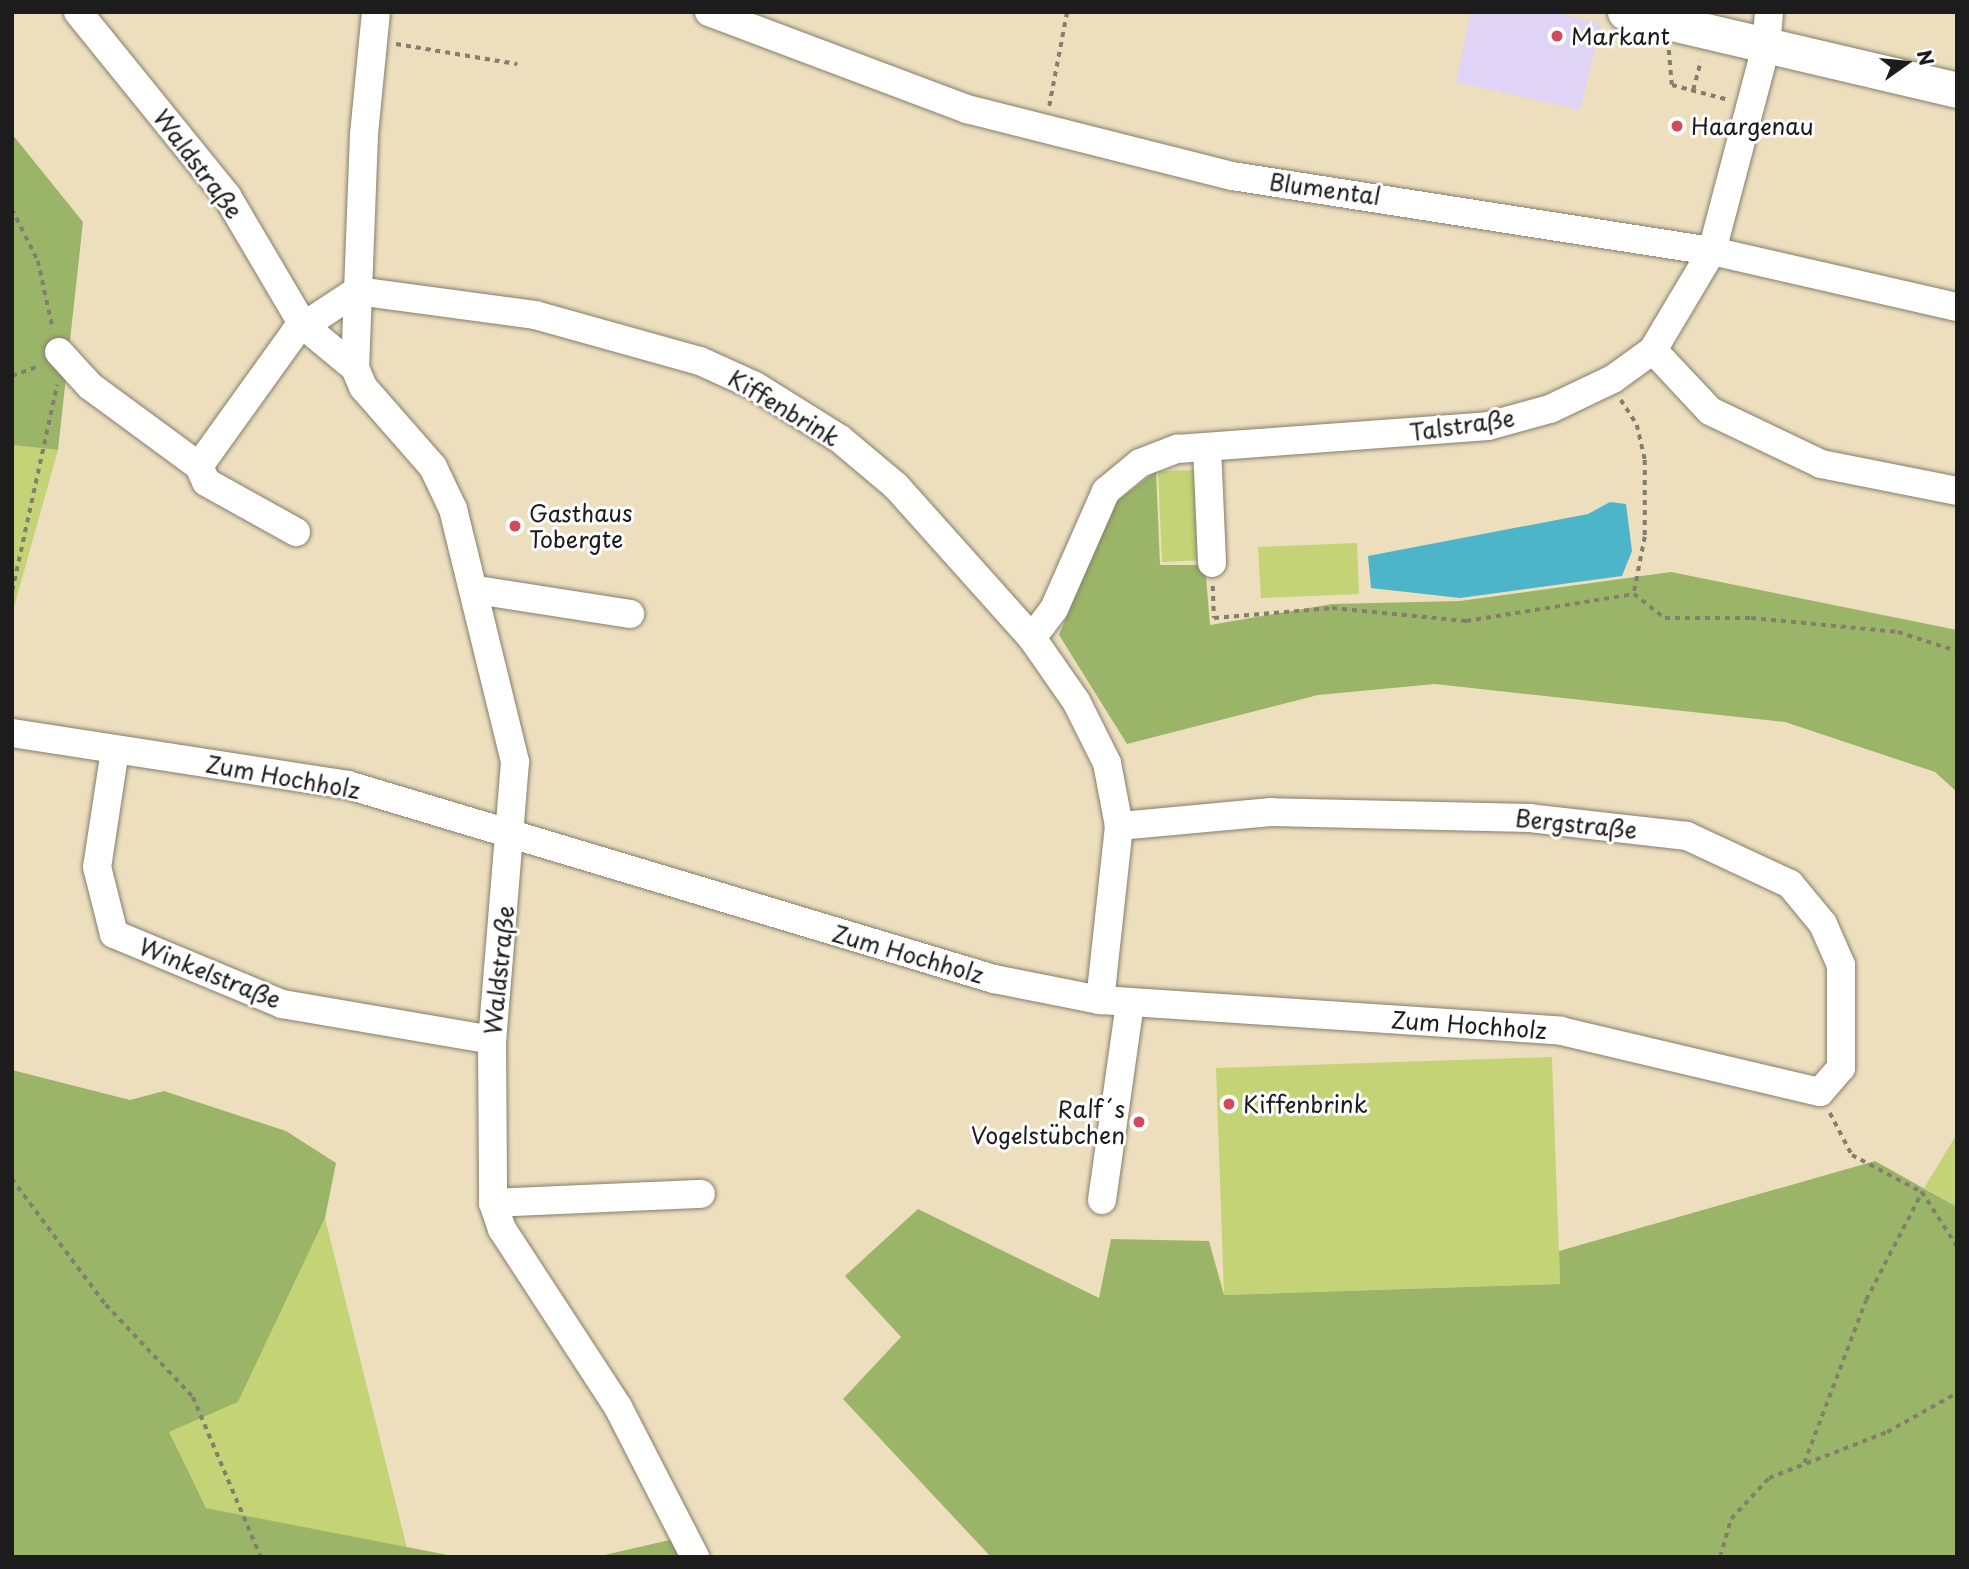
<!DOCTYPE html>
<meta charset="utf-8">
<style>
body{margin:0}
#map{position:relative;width:1969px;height:1569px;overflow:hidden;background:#eddfbe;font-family:"Playpen Sans",sans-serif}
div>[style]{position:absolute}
.built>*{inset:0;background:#dfd4f5}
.green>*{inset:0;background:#c3d376}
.forest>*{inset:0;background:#9ab567}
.water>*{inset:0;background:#4cb5ca}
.path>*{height:3.5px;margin-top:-1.75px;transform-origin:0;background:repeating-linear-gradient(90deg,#847e6d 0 5px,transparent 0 10px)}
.roads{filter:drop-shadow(0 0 2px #847e6d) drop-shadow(0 0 2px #847e6d)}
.minor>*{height:28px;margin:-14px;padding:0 14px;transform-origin:14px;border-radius:14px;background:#fff}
.major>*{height:35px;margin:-17.5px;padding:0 17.5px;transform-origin:17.5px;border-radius:17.5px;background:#fff}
.dots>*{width:19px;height:19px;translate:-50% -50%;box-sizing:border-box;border:4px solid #fff;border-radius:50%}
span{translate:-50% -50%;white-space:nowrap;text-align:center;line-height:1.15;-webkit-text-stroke:6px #fff;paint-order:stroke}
.poi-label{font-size:23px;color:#1c1c1c}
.left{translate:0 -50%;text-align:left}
.right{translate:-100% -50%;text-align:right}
.street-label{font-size:23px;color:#1c1c1c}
.frame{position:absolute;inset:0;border:14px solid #1c1c1c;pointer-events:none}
.north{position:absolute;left:1871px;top:28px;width:70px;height:70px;-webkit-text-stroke:5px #fff;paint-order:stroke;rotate:75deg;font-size:19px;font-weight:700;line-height:28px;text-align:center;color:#1c1c1c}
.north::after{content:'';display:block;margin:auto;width:24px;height:32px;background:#1c1c1c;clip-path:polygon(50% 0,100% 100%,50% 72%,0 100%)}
</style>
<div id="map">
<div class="built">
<i style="clip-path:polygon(1471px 12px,1554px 12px,1601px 24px,1580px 110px,1456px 82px)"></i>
</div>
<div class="green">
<i style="clip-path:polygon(12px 445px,58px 450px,12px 614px)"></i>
<i style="clip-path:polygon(1201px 470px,1204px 560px,1162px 562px,1158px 471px)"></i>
<i style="clip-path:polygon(1357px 543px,1359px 594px,1261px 598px,1258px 547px)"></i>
<i style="clip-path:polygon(1552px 1057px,1560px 1284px,1224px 1295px,1216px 1068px)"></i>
<i style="clip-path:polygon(1957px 1134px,1957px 1207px,1924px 1188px)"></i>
<i style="clip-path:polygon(325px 1218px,407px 1548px,206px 1508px,168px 1432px,238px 1402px)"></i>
</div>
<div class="forest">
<i style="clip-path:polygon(12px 134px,83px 222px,58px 450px,12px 445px)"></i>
<i style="clip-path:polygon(1156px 471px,1160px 565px,1205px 565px,1210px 625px,1332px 604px,1460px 601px,1671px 572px,1957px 630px,1957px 792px,1935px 772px,1785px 722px,1435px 684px,1318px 695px,1127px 744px,1059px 635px,1111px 506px)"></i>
<i style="clip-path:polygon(12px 1070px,130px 1100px,164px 1091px,286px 1131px,336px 1163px,325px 1218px,238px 1402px,169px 1432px,206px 1508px,458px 1557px,12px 1557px)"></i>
<i style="clip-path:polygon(1875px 1161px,1957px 1207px,1957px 1557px,991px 1557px,843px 1399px,901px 1337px,845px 1276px,918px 1209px,1099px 1298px,1111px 1239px,1209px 1241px,1224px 1295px,1560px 1284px,1559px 1251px)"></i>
<i style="clip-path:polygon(674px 1539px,684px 1557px,596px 1557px)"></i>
</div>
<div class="water">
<i style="clip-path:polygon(1610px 502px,1626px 504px,1632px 551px,1622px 576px,1460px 598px,1371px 588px,1368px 556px,1588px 514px)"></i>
</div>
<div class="path">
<i style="left:396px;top:44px;width:123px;rotate:9.4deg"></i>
<i style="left:1669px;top:50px;width:35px;rotate:85deg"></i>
<i style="left:1672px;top:85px;width:59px;rotate:14.7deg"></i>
<i style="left:1693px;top:90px;width:30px;rotate:-75deg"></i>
<i style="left:1049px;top:106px;width:96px;rotate:-79.2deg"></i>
<i style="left:12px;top:209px;width:58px;rotate:63.4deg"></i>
<i style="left:38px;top:261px;width:70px;rotate:77.6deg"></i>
<i style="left:12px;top:376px;width:30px;rotate:-20deg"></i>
<i style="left:1621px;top:400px;width:30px;rotate:57deg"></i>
<i style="left:1637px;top:425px;width:36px;rotate:77deg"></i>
<i style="left:1645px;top:460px;width:77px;rotate:90deg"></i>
<i style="left:1645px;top:537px;width:57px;rotate:101.1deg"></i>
<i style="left:1213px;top:586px;width:32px;rotate:88deg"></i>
<i style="left:1214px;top:618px;width:118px;rotate:-4.8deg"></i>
<i style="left:1332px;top:608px;width:135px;rotate:5.5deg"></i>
<i style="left:1466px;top:621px;width:170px;rotate:-9.1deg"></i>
<i style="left:1634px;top:594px;width:39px;rotate:38deg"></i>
<i style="left:1665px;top:618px;width:86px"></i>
<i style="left:1751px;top:618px;width:148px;rotate:5.4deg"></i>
<i style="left:1898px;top:632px;width:62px;rotate:17.9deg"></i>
<i style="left:12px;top:591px;width:211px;rotate:-77.7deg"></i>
<i style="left:1830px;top:1113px;width:47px;rotate:62.4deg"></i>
<i style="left:1852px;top:1155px;width:79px;rotate:27.9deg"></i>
<i style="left:1922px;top:1192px;width:64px;rotate:57.1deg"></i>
<i style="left:12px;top:1179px;width:157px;rotate:53.3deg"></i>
<i style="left:106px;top:1305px;width:127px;rotate:46.6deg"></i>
<i style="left:193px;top:1397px;width:174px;rotate:67deg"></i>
<i style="left:1804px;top:1463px;width:174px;rotate:-69.2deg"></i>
<i style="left:1866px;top:1300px;width:122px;rotate:-62.6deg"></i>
<i style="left:1720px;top:1557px;width:40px;rotate:-74deg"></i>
<i style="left:1731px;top:1519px;width:56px;rotate:-47.2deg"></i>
<i style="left:1769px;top:1478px;width:127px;rotate:-21.3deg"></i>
<i style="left:1887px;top:1432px;width:80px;rotate:-29.1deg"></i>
</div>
<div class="roads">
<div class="minor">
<i style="left:78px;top:12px;width:237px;rotate:51deg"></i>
<i style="left:227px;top:196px;width:150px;rotate:59.5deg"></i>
<i style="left:303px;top:325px;width:67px;rotate:39.6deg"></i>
<i style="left:376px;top:12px;width:124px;rotate:95.6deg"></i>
<i style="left:364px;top:135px;width:233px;rotate:92.2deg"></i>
<i style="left:355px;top:368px;width:21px;rotate:67deg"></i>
<i style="left:363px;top:387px;width:106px;rotate:48.8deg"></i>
<i style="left:433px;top:467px;width:47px;rotate:64.5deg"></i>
<i style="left:453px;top:509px;width:260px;rotate:76.2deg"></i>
<i style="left:515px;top:762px;width:279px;rotate:94.7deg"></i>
<i style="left:492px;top:1040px;width:163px;rotate:89.6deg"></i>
<i style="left:493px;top:1203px;width:28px;rotate:71deg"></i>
<i style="left:502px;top:1229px;width:212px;rotate:56.9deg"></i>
<i style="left:618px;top:1407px;width:169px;rotate:62.8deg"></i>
<i style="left:709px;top:12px;width:276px;rotate:20.6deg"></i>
<i style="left:967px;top:109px;width:273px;rotate:14.2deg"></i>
<i style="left:1232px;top:176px;width:486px;rotate:8.9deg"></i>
<i style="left:1712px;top:251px;width:251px;rotate:12.9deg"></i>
<i style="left:357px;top:291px;width:180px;rotate:7.7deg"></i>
<i style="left:535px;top:315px;width:171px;rotate:15.6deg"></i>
<i style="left:700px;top:361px;width:60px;rotate:24.4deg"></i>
<i style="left:755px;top:386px;width:100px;rotate:31.9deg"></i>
<i style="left:840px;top:439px;width:73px;rotate:40deg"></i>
<i style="left:896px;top:486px;width:204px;rotate:48.2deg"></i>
<i style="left:1032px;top:638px;width:77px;rotate:55.1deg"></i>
<i style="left:1076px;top:701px;width:69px;rotate:63.4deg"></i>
<i style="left:1107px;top:763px;width:64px;rotate:79.2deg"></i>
<i style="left:1119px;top:826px;width:175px;rotate:96.2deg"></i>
<i style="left:1653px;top:350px;width:83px;rotate:46.9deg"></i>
<i style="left:1710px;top:411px;width:123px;rotate:25.5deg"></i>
<i style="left:1821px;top:464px;width:139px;rotate:11.2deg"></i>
<i style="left:59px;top:352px;width:46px;rotate:47.6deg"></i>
<i style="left:90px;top:386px;width:135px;rotate:36.3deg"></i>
<i style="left:199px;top:466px;width:166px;rotate:-54.3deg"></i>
<i style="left:296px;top:331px;width:73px;rotate:-33.3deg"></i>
<i style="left:1207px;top:447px;width:116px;rotate:87.5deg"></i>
<i style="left:199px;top:466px;width:17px;rotate:66deg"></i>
<i style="left:206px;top:482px;width:103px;rotate:29.1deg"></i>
<i style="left:477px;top:590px;width:155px;rotate:8.9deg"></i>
<i style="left:1032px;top:638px;width:36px;rotate:-53deg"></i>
<i style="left:1054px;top:609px;width:129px;rotate:-66.2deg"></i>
<i style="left:1106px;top:491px;width:44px;rotate:-39.5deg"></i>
<i style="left:1140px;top:463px;width:40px;rotate:-21deg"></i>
<i style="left:1177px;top:449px;width:312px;rotate:-4.2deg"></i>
<i style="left:1488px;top:426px;width:64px;rotate:-15.3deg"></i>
<i style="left:1550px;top:409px;width:70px;rotate:-25.5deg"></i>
<i style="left:1613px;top:379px;width:49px;rotate:-35.9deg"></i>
<i style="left:1653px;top:350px;width:115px;rotate:-59.2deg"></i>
<i style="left:1712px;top:251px;width:211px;rotate:-75.2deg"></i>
<i style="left:1766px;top:47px;width:35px;rotate:-85deg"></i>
<i style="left:12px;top:733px;width:340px;rotate:8.8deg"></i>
<i style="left:348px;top:785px;width:675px;rotate:16.72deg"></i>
<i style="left:994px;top:979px;width:108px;rotate:11.2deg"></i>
<i style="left:1100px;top:1000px;width:462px;rotate:3.8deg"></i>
<i style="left:1561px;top:1031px;width:266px;rotate:13.3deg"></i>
<i style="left:1820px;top:1092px;width:32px;rotate:-49deg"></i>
<i style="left:1841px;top:1068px;width:103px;rotate:-90deg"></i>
<i style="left:1841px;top:965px;width:45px;rotate:-113.7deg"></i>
<i style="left:1823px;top:924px;width:52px;rotate:-129.5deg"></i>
<i style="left:1790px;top:884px;width:114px;rotate:-155deg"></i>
<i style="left:1687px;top:836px;width:158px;rotate:-173.5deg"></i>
<i style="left:1530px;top:818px;width:259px;rotate:-178.7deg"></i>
<i style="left:1271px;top:812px;width:153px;rotate:174.7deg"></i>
<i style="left:115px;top:750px;width:118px;rotate:98.7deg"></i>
<i style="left:97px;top:867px;width:69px;rotate:75.8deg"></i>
<i style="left:114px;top:934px;width:182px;rotate:22.6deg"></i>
<i style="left:282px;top:1004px;width:213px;rotate:9.7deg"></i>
<i style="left:1102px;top:1200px;width:199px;rotate:-81.9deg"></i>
<i style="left:493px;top:1203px;width:208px;rotate:-2.5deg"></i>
</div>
<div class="major">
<i style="left:1625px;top:12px;width:341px;rotate:13.2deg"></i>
</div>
</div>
<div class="dots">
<i style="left:1557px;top:36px;background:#d1495b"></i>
<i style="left:1677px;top:126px;background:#d1495b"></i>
<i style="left:515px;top:526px;background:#d1495b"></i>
<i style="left:1229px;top:1104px;background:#d1495b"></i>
<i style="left:1139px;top:1122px;background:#d1495b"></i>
</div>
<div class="poi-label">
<span class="left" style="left:1571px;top:36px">Markant</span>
<span class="left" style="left:1691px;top:126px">Haargenau</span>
<span class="left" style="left:529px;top:526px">Gasthaus<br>Tobergte</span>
<span class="left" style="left:1243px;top:1104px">Kiffenbrink</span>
<span class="right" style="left:1125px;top:1122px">Ralf´s<br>Vogelstübchen</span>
</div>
<div class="street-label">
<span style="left:198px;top:164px;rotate:53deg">Waldstraße</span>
<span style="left:1325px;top:189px;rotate:8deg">Blumental</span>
<span style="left:784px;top:408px;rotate:31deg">Kiffenbrink</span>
<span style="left:1462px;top:425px;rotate:-8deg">Talstraße</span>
<span style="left:283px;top:777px;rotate:10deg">Zum Hochholz</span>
<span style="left:1576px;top:824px;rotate:6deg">Bergstraße</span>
<span style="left:908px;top:954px;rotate:16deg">Zum Hochholz</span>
<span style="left:499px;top:970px;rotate:-84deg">Waldstraße</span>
<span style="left:210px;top:973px;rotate:22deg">Winkelstraße</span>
<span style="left:1469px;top:1025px;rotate:4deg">Zum Hochholz</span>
</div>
<div class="frame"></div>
<div class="north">N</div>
</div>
